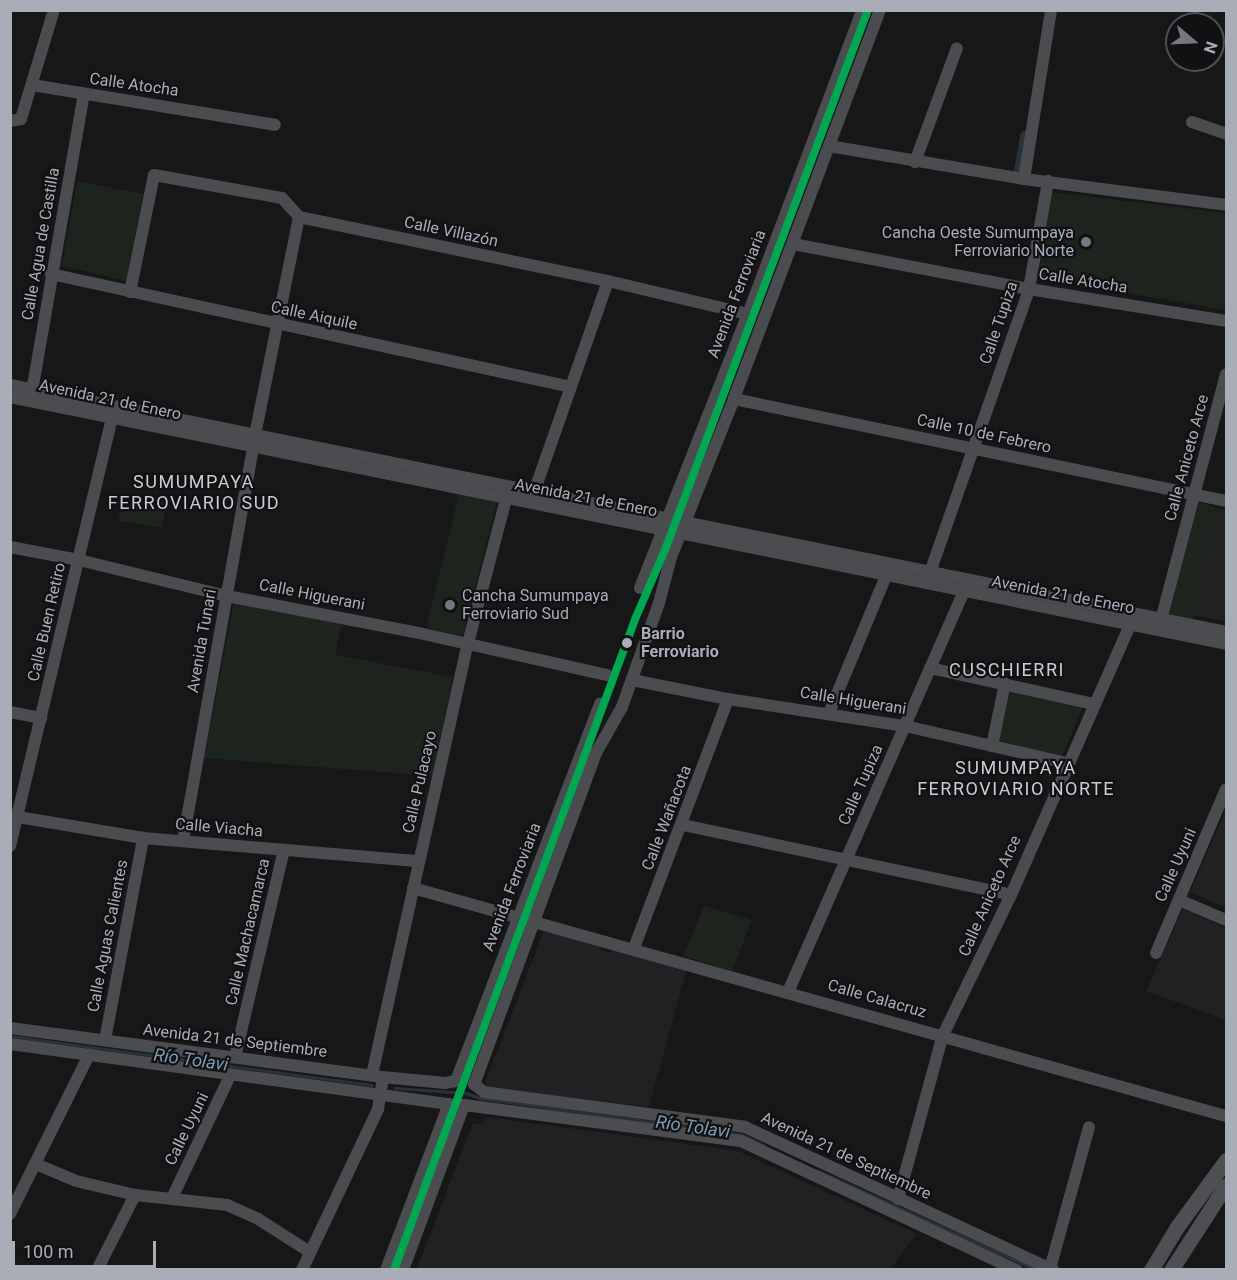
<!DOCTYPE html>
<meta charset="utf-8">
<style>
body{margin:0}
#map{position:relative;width:1237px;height:1280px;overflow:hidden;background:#171717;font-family:Roboto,sans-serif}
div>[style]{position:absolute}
.built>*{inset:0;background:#212123}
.green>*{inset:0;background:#1d241e}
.stream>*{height:3px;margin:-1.5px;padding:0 1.5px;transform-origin:1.5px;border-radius:1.5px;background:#2a3239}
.canal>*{height:10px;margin:-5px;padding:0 5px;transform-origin:5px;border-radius:5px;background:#2a3239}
.minor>*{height:12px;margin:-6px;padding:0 6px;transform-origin:6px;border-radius:6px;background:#4b4c50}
.major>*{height:15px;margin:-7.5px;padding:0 7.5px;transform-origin:7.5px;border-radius:7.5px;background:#4d4f52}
.rail-1>*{height:8px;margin:-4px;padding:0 4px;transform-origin:4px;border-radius:4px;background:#00a651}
.dots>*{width:16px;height:16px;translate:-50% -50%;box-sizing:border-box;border:3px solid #111113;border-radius:50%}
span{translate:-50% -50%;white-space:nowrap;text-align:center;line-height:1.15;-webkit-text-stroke:4.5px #111113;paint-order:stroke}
.street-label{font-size:16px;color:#a8adb8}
.poi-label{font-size:16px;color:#a8adb8}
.right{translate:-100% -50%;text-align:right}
.left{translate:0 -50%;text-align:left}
.stop-label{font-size:16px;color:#a8adb8;font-weight:700}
.neighbourhood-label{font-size:18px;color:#c9ccd4;letter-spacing:1.5px}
.water-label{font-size:18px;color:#7f9bb3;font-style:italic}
.frame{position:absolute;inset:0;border:12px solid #a8adb8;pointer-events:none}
.north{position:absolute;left:1165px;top:12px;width:60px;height:60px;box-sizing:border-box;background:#111113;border:2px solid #4d4f55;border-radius:50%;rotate:109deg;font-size:16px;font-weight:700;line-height:24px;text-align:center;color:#a8adb8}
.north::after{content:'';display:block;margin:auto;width:21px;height:27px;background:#757880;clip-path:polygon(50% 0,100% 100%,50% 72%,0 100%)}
.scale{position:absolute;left:12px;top:1241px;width:144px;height:27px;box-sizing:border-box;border:3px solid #a8adb8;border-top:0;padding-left:8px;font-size:18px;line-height:21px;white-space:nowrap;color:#a8adb8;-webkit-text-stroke:4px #111113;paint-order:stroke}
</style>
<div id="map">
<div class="built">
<i style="clip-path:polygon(1217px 508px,1226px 510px,1226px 622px,1194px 615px)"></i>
<i style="clip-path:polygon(1226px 809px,1226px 908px,1190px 892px)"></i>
<i style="clip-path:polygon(1183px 909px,1226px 928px,1226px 1020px,1146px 991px)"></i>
<i style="clip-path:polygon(547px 931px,599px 945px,601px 950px,609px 952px,619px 950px,687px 968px,649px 1107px,489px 1088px,485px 1083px,543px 933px)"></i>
<i style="clip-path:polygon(488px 1117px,738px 1151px,917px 1234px,890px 1269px,417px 1269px,473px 1123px,481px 1125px)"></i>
</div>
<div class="green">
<i style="clip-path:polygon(77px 181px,143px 194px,126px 281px,62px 266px)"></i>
<i style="clip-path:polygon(1051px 192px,1226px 213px,1226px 310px,1038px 278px)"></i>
<i style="clip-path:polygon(459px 493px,494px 499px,497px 502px,463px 635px,460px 636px,428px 628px,427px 625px)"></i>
<i style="clip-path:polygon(124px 494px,167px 502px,162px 528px,118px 521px)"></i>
<i style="clip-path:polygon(1199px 502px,1217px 508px,1193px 620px,1170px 614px,1168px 610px)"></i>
<i style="clip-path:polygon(234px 602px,342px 624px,335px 655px,453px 677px,432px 776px,204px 758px)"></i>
<i style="clip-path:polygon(1010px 691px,1083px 706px,1063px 755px,1058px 756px,1000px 741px,998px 739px)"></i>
<i style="clip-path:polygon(704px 906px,752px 920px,732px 971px,683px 956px)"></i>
</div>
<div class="stream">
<i style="left:10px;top:1036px;width:365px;rotate:7.7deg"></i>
<i style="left:395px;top:1088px;width:71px;rotate:4deg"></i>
<i style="left:466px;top:1093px;width:14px;rotate:21deg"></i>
<i style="left:479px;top:1098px;width:263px;rotate:7.9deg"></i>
<i style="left:740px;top:1134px;width:26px;rotate:25deg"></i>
<i style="left:819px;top:1171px;width:239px;rotate:24.5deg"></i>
</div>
<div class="canal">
<i style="left:1019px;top:171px;width:36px;rotate:-80deg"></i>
</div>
<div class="minor">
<i style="left:880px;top:10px;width:415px;rotate:110.6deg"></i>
<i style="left:734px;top:399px;width:170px;rotate:111.7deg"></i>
<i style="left:671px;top:557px;width:48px;rotate:104.6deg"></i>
<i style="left:659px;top:603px;width:110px;rotate:109.6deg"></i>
<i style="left:622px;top:707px;width:53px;rotate:119.5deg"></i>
<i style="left:596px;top:753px;width:353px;rotate:110.2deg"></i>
<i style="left:474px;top:1084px;width:13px;rotate:39deg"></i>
<i style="left:484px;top:1092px;width:263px;rotate:7.6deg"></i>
<i style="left:745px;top:1127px;width:340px;rotate:24.9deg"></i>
<i style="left:32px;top:85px;width:246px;rotate:9.3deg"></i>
<i style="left:10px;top:121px;width:11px;rotate:-10deg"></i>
<i style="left:21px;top:119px;width:114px;rotate:-73.2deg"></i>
<i style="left:1192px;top:122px;width:36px;rotate:19deg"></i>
<i style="left:829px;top:146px;width:198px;rotate:9.6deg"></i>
<i style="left:1024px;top:179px;width:204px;rotate:7.3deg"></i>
<i style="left:915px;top:162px;width:121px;rotate:-69.8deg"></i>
<i style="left:1024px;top:179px;width:171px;rotate:-80.9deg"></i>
<i style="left:793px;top:244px;width:240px;rotate:10.8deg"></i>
<i style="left:1029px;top:289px;width:200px;rotate:9.2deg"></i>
<i style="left:51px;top:274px;width:532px;rotate:12.26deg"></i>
<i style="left:130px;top:292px;width:119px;rotate:-78.4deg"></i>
<i style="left:154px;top:175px;width:130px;rotate:10.2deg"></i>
<i style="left:282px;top:198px;width:25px;rotate:48deg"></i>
<i style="left:299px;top:217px;width:316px;rotate:11.7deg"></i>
<i style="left:608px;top:281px;width:144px;rotate:13.3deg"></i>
<i style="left:10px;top:385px;width:1241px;rotate:11.48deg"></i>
<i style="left:10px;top:397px;width:1241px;rotate:11.48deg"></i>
<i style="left:31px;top:397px;width:308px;rotate:-80.1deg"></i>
<i style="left:734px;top:399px;width:502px;rotate:11.71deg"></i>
<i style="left:532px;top:498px;width:230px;rotate:-70.7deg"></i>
<i style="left:10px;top:547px;width:70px;rotate:10.7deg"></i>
<i style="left:79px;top:560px;width:152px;rotate:13.7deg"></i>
<i style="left:227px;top:596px;width:196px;rotate:10.9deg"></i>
<i style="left:419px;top:633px;width:193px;rotate:12.6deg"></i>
<i style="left:927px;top:581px;width:309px;rotate:-70.7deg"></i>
<i style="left:1029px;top:289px;width:110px;rotate:-80deg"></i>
<i style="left:640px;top:588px;width:295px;rotate:-68.5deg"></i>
<i style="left:748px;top:314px;width:325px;rotate:-69.4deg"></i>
<i style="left:1161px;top:620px;width:254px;rotate:-75.2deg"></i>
<i style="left:930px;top:668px;width:168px;rotate:12.4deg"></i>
<i style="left:632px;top:680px;width:98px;rotate:11.2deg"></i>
<i style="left:728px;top:699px;width:179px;rotate:8.7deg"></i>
<i style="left:905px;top:726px;width:166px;rotate:12.9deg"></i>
<i style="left:10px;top:712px;width:32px;rotate:11deg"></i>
<i style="left:829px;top:713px;width:148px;rotate:-67.4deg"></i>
<i style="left:992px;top:746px;width:64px;rotate:-78.3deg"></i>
<i style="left:18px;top:817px;width:127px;rotate:9.5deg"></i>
<i style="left:143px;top:838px;width:277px;rotate:4.8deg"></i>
<i style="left:683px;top:825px;width:335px;rotate:12deg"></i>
<i style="left:183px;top:841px;width:412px;rotate:-79.9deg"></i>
<i style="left:255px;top:435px;width:222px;rotate:-78.6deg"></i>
<i style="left:10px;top:846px;width:449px;rotate:-76.6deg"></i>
<i style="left:413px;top:888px;width:844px;rotate:15.67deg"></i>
<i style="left:1179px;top:900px;width:51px;rotate:23.1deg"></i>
<i style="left:634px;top:948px;width:266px;rotate:-69.3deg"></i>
<i style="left:1156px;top:953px;width:178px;rotate:-66.9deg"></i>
<i style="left:788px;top:992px;width:437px;rotate:-66.3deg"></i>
<i style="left:10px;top:1028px;width:376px;rotate:7.5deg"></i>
<i style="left:383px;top:1077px;width:62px;rotate:5.5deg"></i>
<i style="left:445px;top:1083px;width:11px;rotate:-10deg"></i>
<i style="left:456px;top:1081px;width:404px;rotate:-69.1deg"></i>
<i style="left:105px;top:1040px;width:206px;rotate:-79.3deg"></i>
<i style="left:10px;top:1044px;width:443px;rotate:7.8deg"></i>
<i style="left:449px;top:1104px;width:178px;rotate:110.8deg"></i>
<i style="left:235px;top:1057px;width:213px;rotate:-76.7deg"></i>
<i style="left:372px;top:1075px;width:443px;rotate:-77.5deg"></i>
<i style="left:468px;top:643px;width:156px;rotate:-75.2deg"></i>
<i style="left:36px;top:1164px;width:43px;rotate:23deg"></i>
<i style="left:76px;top:1181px;width:61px;rotate:13.3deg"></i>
<i style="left:135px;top:1195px;width:93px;rotate:6.2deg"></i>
<i style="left:227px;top:1205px;width:34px;rotate:24deg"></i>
<i style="left:258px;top:1219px;width:62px;rotate:32.4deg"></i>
<i style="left:172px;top:1198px;width:137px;rotate:-64.6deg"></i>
<i style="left:898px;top:1199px;width:170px;rotate:-74.7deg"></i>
<i style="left:943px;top:1035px;width:156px;rotate:-64.1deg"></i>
<i style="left:1011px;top:895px;width:300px;rotate:-66.2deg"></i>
<i style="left:10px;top:1214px;width:178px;rotate:-63.6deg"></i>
<i style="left:1050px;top:1269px;width:147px;rotate:-74.6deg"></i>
<i style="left:97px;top:1270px;width:84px;rotate:-63.1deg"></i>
<i style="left:302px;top:1270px;width:178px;rotate:-64.7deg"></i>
<i style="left:378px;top:1109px;width:32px;rotate:-81deg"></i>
<i style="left:403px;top:1270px;width:176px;rotate:-69.7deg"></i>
<i style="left:464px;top:1105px;width:279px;rotate:7.4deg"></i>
<i style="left:741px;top:1141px;width:305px;rotate:25.1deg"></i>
</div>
<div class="major">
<i style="left:1151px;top:1270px;width:50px;rotate:-58.8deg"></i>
<i style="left:1177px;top:1227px;width:83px;rotate:-53.8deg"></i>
<i style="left:1171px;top:1270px;width:101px;rotate:-57.1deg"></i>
</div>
<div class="rail-1">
<i style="left:394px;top:1270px;width:696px;rotate:-69.67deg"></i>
<i style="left:636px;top:617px;width:73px;rotate:-66.6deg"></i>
<i style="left:665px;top:550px;width:577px;rotate:-69.4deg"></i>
</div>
<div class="dots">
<i style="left:1086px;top:242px;background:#757880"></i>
<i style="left:450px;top:605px;background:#757880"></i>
<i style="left:627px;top:643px;background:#a8adb8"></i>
</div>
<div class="street-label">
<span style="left:134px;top:85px;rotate:8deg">Calle Atocha</span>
<span style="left:451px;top:232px;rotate:12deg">Calle Villazón</span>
<span style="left:41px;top:244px;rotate:-80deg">Calle Agua de Castilla</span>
<span style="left:1083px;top:281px;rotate:9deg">Calle Atocha</span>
<span style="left:737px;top:294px;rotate:-69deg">Avenida Ferroviaria</span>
<span style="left:314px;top:316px;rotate:12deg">Calle Aiquile</span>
<span style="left:999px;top:323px;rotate:-71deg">Calle Tupiza</span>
<span style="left:110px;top:400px;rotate:12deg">Avenida 21 de Enero</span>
<span style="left:984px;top:434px;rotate:12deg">Calle 10 de Febrero</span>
<span style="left:1187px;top:458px;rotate:-75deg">Calle Aniceto Arce</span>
<span style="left:586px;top:498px;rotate:11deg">Avenida 21 de Enero</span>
<span style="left:312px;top:595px;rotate:11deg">Calle Higuerani</span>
<span style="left:1063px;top:595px;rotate:11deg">Avenida 21 de Enero</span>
<span style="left:47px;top:622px;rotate:-77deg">Calle Buen Retiro</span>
<span style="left:202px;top:641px;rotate:-80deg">Avenida Tunari</span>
<span style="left:853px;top:701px;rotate:9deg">Calle Higuerani</span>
<span style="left:420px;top:782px;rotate:-77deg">Calle Pulacayo</span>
<span style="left:861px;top:785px;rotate:-66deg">Calle Tupiza</span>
<span style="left:667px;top:818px;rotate:-69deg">Calle Wañacota</span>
<span style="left:219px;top:828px;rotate:5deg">Calle Viacha</span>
<span style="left:1176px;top:865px;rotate:-66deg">Calle Uyuni</span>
<span style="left:512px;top:887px;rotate:-69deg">Avenida Ferroviaria</span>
<span style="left:990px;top:896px;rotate:-66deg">Calle Aniceto Arce</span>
<span style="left:248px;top:932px;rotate:-77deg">Calle Machacamarca</span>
<span style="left:108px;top:936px;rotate:-79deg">Calle Aguas Calientes</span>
<span style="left:877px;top:999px;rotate:16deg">Calle Calacruz</span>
<span style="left:235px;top:1041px;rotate:7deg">Avenida 21 de Septiembre</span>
<span style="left:187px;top:1129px;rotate:-64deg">Calle Uyuni</span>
<span style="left:846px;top:1156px;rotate:25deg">Avenida 21 de Septiembre</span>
</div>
<div class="poi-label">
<span class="right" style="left:1074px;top:242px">Cancha Oeste Sumumpaya<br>Ferroviario Norte</span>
<span class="left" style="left:462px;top:605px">Cancha Sumumpaya<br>Ferroviario Sud</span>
</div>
<div class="stop-label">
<span class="left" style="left:641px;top:643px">Barrio<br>Ferroviario</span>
</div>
<div class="neighbourhood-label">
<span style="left:194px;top:493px">SUMUMPAYA<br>FERROVIARIO SUD</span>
<span style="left:1007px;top:670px">CUSCHIERRI</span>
<span style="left:1016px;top:779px">SUMUMPAYA<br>FERROVIARIO NORTE</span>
</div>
<div class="water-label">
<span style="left:191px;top:1060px;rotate:8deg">Río Tolavi</span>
<span style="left:693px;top:1127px;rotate:8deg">Río Tolavi</span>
</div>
<div class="frame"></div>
<div class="north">N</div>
<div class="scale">100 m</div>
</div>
